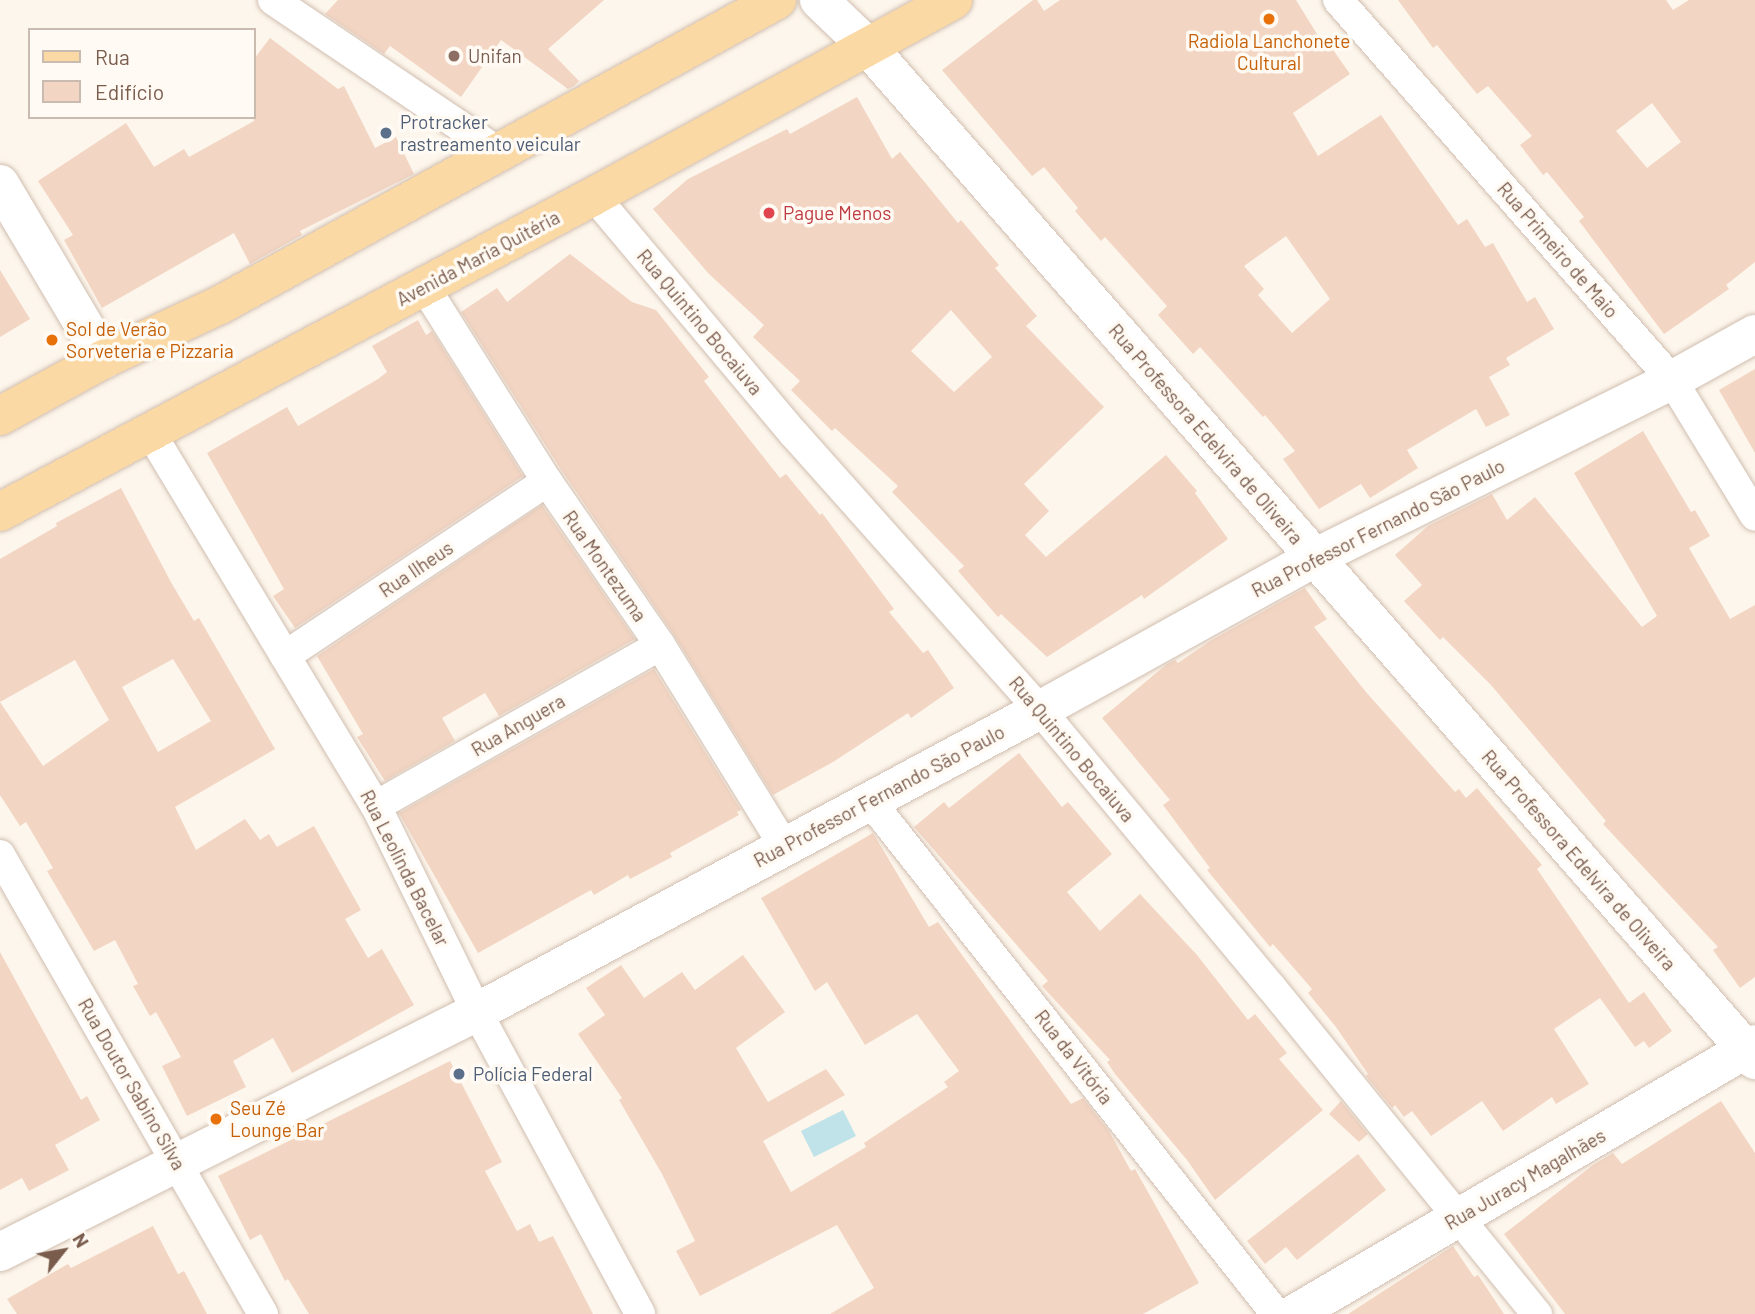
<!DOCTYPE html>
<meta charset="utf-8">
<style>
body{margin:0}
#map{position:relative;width:1755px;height:1314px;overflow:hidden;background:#fdf6ec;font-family:Barlow,sans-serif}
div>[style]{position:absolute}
.water>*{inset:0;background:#bfe3e8}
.building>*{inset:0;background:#f3d5c3}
.roads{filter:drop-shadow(0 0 2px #d1beb0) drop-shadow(0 0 2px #d1beb0)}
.street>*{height:30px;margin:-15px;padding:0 15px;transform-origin:15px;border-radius:15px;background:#fff}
.secondary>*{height:38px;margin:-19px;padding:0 19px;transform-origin:19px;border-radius:19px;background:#fff}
.primary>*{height:38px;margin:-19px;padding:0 19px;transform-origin:19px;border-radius:19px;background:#fbd9a5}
.dots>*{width:19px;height:19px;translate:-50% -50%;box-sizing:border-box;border:4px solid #fffaf3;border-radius:50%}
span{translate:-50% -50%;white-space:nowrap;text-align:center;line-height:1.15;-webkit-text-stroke:7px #fffaf3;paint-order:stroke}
.food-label{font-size:19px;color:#c56008}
.left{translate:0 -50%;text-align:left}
.education-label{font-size:19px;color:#785e54}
.service-label{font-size:19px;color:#4e5e75}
.health-label{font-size:19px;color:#be3a42}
.street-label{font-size:19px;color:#7a5c4d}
.legend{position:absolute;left:28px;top:28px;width:228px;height:91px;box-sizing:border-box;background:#fffaf3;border:2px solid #cabbb1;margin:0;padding:9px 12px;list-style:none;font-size:21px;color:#7a5c4d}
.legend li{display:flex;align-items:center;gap:14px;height:35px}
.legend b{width:35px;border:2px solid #cabbb1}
.north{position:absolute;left:28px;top:1216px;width:70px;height:70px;-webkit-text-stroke:5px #fffaf3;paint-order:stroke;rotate:59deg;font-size:19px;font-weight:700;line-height:28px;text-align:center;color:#7a5c4d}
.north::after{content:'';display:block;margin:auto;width:24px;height:32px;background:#7a5c4d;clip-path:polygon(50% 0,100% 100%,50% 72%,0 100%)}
</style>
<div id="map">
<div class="water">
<i style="clip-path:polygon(843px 1110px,856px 1136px,814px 1157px,801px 1131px)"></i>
</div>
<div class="building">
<i style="clip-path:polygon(338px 0,604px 0,548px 49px,579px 81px,574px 86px,568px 89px,501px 40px,461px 97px,390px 46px,384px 54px,325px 14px)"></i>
<i style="clip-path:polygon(evenodd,1033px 0,1037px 0,1044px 11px,1060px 0,1296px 0,1320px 39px,1324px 37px,1350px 74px,1293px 113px,1318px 156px,1381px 115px,1458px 225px,1467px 219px,1485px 247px,1493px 243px,1527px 302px,1535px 297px,1554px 329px,1506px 358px,1510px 365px,1489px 377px,1510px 415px,1486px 427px,1476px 409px,1407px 450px,1418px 468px,1370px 498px,1361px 484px,1319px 509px,1283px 459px,1295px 451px,1265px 415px,1263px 417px,1200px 347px,1193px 354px,1158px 315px,1167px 306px,1105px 237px,1101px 241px,1075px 211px,1078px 208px,1044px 167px,1032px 176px,942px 70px,1033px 0,1286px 236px,1330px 299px,1292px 333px,1258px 295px,1264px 289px,1244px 266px,1286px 236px)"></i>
<i style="clip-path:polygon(evenodd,1398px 0,1666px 0,1673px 10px,1689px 0,1755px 0,1755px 262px,1726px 285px,1729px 289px,1664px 334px,1579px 221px,1584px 217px,1547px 172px,1543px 175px,1520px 145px,1532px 136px,1488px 86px,1477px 94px,1437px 45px,1433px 48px,1398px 0,1652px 103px,1681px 142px,1647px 168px,1616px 131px,1652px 103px)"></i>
<i style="clip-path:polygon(270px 38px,338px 89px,344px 86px,375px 148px,396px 137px,414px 174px,300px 231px,302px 235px,250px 264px,234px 233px,102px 308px,64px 240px,73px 235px,38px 181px,126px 123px,154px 167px,184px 149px,189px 157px,254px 121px,254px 59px)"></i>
<i style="clip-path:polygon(evenodd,857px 97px,892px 159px,900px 152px,958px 223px,961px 220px,999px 265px,995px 268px,1037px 316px,1026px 326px,1104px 407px,1024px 484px,1049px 511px,1025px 535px,1046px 557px,1166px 455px,1197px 491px,1195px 493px,1228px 539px,1144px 599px,1142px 595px,1047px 657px,1001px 614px,998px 617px,958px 571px,964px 566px,892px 492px,898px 486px,835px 428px,832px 431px,791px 390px,800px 381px,753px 337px,764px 325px,709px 274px,653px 209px,688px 179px,787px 129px,790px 134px,857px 97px,951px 310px,992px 357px,954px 392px,911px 351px,951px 310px)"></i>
<i style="clip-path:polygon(570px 254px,632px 302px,656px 310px,709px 377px,704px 381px,742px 430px,780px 478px,786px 474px,820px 515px,822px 513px,894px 609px,889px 612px,923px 653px,928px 650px,954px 688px,911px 718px,908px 713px,833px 762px,773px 795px,674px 635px,562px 471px,461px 312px,497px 288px,507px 302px)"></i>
<i style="clip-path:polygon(0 270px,30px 319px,0 337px)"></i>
<i style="clip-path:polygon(418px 320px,426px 335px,432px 331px,523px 476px,295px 628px,273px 596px,284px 589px,207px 453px,287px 407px,298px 426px,378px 379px,387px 372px,372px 346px)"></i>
<i style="clip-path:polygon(1755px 369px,1755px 453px,1719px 390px)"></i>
<i style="clip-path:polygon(1643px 431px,1691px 512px,1695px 510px,1710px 536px,1689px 548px,1730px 619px,1755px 605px,1755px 977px,1740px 988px,1713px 950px,1718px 947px,1603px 824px,1606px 821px,1491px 685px,1443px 637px,1440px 640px,1404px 601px,1422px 585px,1395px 555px,1428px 526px,1492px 494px,1507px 520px,1535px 497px,1642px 627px,1657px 616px,1574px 473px)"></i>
<i style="clip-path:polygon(evenodd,121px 488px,172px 584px,194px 621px,199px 618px,275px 749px,175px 807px,196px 850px,245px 819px,260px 840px,269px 834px,277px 847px,314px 826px,361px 910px,345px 919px,368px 958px,382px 949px,414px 1005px,292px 1073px,273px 1038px,233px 1061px,246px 1087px,187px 1116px,162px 1066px,181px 1057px,156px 1012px,150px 1016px,133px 986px,138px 984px,115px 940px,94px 951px,47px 871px,53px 868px,26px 822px,20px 826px,0 795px,0 559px,57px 526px,56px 523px,121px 488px,173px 659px,211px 721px,158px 752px,122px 687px,173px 659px,121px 488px,75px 660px,109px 720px,43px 766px,0 702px,75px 660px)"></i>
<i style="clip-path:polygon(542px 505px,635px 639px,499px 716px,485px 693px,442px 718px,455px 741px,385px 781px,357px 737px,363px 734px,317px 656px)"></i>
<i style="clip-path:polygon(1305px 588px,1327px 619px,1314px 627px,1366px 692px,1455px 792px,1459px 789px,1466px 798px,1477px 788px,1542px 865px,1537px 869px,1629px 1003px,1644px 992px,1672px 1031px,1649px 1048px,1644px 1041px,1635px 1047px,1600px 998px,1554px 1029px,1589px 1084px,1556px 1104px,1552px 1097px,1503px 1131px,1482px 1101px,1431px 1136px,1412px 1111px,1404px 1117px,1395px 1105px,1392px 1108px,1366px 1076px,1368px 1074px,1336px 1027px,1308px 993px,1312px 989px,1273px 944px,1270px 947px,1207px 870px,1210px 868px,1163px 805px,1170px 800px,1102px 718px,1167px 664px,1175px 660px,1178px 663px,1210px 641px)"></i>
<i style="clip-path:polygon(654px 669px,741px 810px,737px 812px,739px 815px,670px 853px,672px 857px,630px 879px,628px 875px,594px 895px,591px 890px,478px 953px,399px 813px)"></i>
<i style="clip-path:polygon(1019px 753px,1062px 807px,1068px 802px,1112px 854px,1067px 892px,1100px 931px,1140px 894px,1197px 955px,1248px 1020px,1255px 1014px,1287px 1053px,1279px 1059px,1323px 1110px,1215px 1200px,1187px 1160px,1115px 1074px,1107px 1062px,1110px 1060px,1042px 986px,1048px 981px,914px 827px,944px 802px,949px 808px)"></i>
<i style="clip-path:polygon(873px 833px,929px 927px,938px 922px,1071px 1104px,1083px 1098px,1109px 1131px,1131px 1171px,1135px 1169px,1199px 1283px,1143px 1314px,830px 1314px,874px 1288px,837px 1225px,700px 1296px,676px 1251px,695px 1241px,662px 1174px,619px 1100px,622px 1098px,578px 1034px,605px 1015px,586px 988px,621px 965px,644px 998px,682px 972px,695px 990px,743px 955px,785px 1012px,736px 1048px,768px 1102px,826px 1069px,845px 1095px,763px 1141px,791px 1192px,866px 1147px,864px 1143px,948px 1087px,944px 1082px,959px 1071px,917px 1014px,865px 1045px,827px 982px,815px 991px,761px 898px)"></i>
<i style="clip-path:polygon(0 952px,81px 1100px,87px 1096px,100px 1120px,55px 1145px,69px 1170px,29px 1191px,22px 1178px,0 1190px)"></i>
<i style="clip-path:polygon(450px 1061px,502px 1162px,485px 1171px,517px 1231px,530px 1224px,539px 1242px,553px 1236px,593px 1314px,309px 1314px,288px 1279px,285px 1281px,261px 1234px,250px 1240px,218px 1176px)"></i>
<i style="clip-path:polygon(1341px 1101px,1368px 1134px,1359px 1142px,1329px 1114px)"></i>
<i style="clip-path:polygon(1721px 1101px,1755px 1153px,1755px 1314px,1565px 1314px,1504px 1234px,1593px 1165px,1613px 1153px,1622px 1164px)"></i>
<i style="clip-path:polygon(1358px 1154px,1386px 1190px,1297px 1260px,1286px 1247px,1265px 1264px,1247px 1241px)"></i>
<i style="clip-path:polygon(153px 1226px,178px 1274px,184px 1271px,207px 1314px,17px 1314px,7px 1299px,68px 1264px,71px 1268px)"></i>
<i style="clip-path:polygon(1453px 1246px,1474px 1277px,1478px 1275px,1504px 1314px,1348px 1314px)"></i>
</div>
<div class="roads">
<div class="street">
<i style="left:273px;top:0;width:275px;rotate:34deg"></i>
<i style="left:1338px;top:0;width:506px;rotate:48.69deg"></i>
<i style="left:1672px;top:380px;width:159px;rotate:58.6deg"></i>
<i style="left:594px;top:196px;width:311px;rotate:50deg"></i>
<i style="left:794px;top:434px;width:370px;rotate:48.3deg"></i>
<i style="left:1040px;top:710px;width:361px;rotate:50.2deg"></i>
<i style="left:1271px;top:987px;width:422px;rotate:50.9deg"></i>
<i style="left:424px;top:286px;width:231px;rotate:57.8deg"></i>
<i style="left:547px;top:481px;width:199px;rotate:55.4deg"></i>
<i style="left:660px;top:645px;width:236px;rotate:58.3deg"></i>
<i style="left:150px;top:432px;width:437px;rotate:58.9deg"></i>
<i style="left:376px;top:806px;width:229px;rotate:63.9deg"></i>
<i style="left:477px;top:1012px;width:343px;rotate:61.6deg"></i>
<i style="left:285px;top:656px;width:315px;rotate:-33.7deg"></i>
<i style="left:870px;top:801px;width:654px;rotate:51.64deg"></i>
<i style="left:376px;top:806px;width:326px;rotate:-29.5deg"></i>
<i style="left:0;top:855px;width:529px;rotate:60.19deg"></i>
</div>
<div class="secondary">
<i style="left:819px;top:0;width:66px;rotate:43.8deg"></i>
<i style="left:867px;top:46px;width:1348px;rotate:48.79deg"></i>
<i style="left:0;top:184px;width:204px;rotate:59.3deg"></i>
<i style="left:0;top:1252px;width:534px;rotate:-26.71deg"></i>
<i style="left:477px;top:1012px;width:639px;rotate:-28.21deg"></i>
<i style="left:1040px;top:710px;width:313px;rotate:-29deg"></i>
<i style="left:1314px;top:558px;width:400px;rotate:-26.4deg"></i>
<i style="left:1672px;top:380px;width:95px;rotate:-29deg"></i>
<i style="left:1294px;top:1314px;width:534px;rotate:-30.36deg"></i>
</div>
<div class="primary">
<i style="left:0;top:416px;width:119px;rotate:-28.7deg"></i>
<i style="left:104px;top:359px;width:128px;rotate:-25deg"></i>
<i style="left:220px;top:305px;width:635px;rotate:-28.7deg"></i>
<i style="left:0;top:512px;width:673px;rotate:-28.01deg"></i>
<i style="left:594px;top:196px;width:409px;rotate:-28.6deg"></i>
</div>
</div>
<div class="dots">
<i style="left:1269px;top:19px;background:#e8710a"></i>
<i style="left:454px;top:56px;background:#8d6e63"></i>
<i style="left:386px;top:133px;background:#5c6f8a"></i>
<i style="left:769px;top:213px;background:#e0444e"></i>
<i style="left:52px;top:340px;background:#e8710a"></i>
<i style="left:459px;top:1074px;background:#5c6f8a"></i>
<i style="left:216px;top:1119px;background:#e8710a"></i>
</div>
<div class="food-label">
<span style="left:1269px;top:52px">Radiola Lanchonete<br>Cultural</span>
<span class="left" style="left:66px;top:340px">Sol de Verão<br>Sorveteria e Pizzaria</span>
<span class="left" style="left:230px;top:1119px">Seu Zé<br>Lounge Bar</span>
</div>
<div class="education-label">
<span class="left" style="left:468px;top:56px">Unifan</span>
</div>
<div class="service-label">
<span class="left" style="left:400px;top:133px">Protracker<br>rastreamento veicular</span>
<span class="left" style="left:473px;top:1074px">Polícia Federal</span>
</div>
<div class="health-label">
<span class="left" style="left:783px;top:213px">Pague Menos</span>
</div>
<div class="street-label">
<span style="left:1558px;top:250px;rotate:49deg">Rua Primeiro de Maio</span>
<span style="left:478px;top:258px;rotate:-28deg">Avenida Maria Quitéria</span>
<span style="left:700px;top:322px;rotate:50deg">Rua Quintino Bocaiuva</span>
<span style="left:1206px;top:434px;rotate:49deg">Rua Professora Edelvira de Oliveira</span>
<span style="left:1378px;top:528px;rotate:-27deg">Rua Professor Fernando São Paulo</span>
<span style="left:605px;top:566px;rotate:55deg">Rua Montezuma</span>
<span style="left:416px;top:569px;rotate:-34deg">Rua Ilheus</span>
<span style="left:518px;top:725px;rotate:-30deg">Rua Anguera</span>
<span style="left:1072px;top:749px;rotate:50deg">Rua Quintino Bocaiuva</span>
<span style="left:879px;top:796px;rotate:-28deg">Rua Professor Fernando São Paulo</span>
<span style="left:1579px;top:860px;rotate:49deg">Rua Professora Edelvira de Oliveira</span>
<span style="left:405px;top:868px;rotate:63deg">Rua Leolinda Bacelar</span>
<span style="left:1074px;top:1057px;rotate:52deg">Rua da Vitória</span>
<span style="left:132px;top:1084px;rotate:60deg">Rua Doutor Sabino Silva</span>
<span style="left:1525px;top:1179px;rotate:-30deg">Rua Juracy Magalhães</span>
</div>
<ul class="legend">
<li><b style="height:9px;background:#fbd9a5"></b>Rua</li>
<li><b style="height:19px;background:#f3d5c3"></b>Edifício</li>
</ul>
<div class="north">N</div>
</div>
